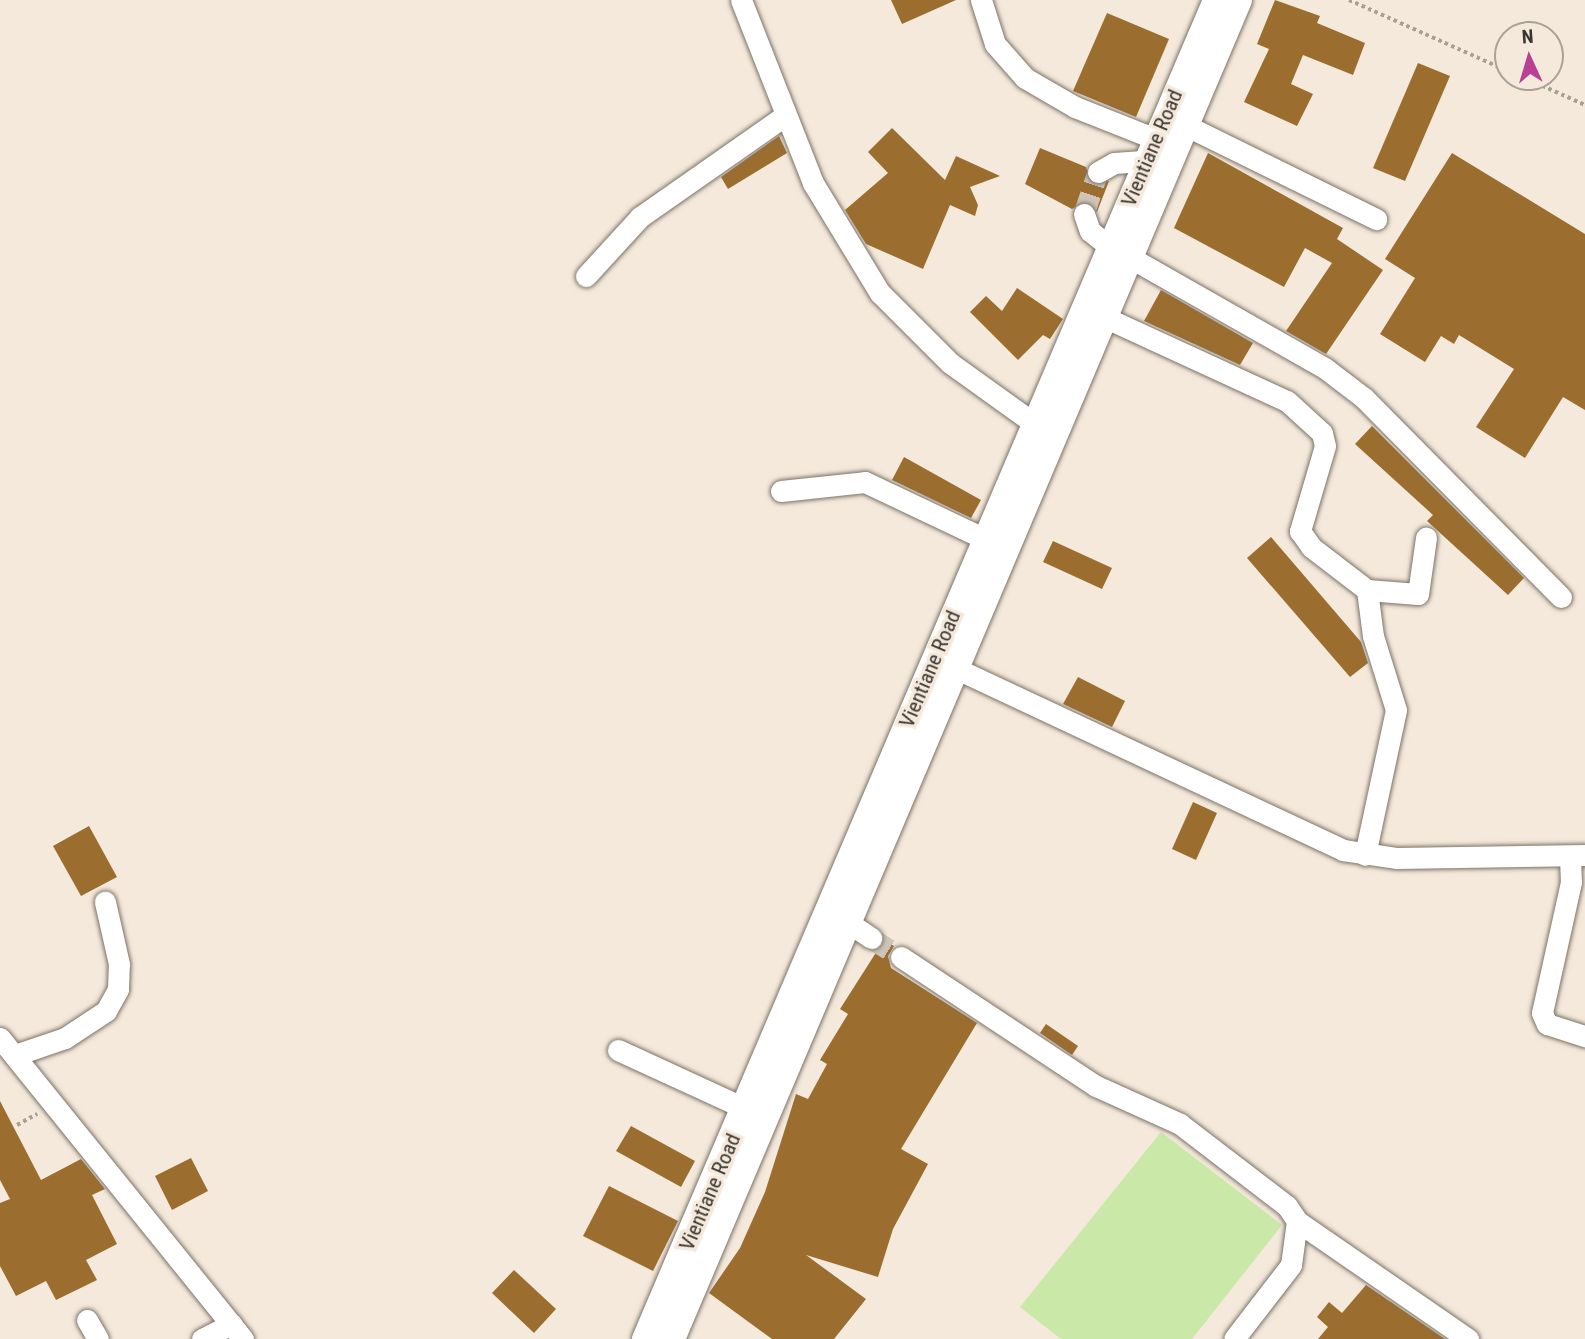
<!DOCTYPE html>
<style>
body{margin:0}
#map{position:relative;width:1585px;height:1339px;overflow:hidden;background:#f4e9db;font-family:"Roboto Condensed",sans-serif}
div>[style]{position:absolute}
.green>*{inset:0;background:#cae8a7}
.building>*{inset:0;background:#9b6e30}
.minor-tunnel>*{height:21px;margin-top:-10.5px;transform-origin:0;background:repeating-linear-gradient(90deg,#cfc5b9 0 21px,transparent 0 31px)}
.path>*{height:3.5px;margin-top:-1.75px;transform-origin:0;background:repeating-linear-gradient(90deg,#a89f95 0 3.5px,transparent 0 7px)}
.roads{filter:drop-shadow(0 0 2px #7c7266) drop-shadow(0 0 2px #7c7266)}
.minor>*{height:21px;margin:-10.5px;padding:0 10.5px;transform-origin:10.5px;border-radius:10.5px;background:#fff}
.major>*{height:26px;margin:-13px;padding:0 13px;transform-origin:13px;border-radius:13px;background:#fff}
span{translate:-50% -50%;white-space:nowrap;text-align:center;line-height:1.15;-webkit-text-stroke:7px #f4e9db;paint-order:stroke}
.street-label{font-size:21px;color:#3b3631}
.north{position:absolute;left:1494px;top:21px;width:70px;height:70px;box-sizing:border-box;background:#f4e9db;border:2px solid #aaa197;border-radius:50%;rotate:356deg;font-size:19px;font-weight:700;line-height:28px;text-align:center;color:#3b3631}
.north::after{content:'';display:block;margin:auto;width:24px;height:32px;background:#b84095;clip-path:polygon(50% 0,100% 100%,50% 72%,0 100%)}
</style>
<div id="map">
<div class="green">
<i style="clip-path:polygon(1161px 1132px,1282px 1225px,1192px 1339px,1061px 1339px,1020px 1307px)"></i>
</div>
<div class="building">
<i style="clip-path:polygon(891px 0,956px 0,902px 24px)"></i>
<i style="clip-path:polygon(1275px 0,1320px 16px,1317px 23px,1365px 43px,1353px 75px,1303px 55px,1291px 84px,1313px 94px,1297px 126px,1244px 102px,1269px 49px,1257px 44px)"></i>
<i style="clip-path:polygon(1107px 13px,1169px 39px,1136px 117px,1073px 91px)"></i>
<i style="clip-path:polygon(1418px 63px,1450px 76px,1405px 181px,1373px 168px)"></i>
<i style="clip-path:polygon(892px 128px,945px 180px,956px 156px,1000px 176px,970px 187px,978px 205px,975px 216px,950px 205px,923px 269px,866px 244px,845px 210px,888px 173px,868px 152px)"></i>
<i style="clip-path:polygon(779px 136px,787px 153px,728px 189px,721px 177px)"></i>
<i style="clip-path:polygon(1040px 148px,1086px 167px,1092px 184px,1109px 181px,1097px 212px,1086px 201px,1072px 209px,1025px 184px)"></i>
<i style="clip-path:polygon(1208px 153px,1343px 228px,1337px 239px,1383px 270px,1326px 354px,1286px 331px,1332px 263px,1305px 248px,1284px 287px,1174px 228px)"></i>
<i style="clip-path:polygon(1452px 153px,1585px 234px,1585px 410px,1563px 397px,1525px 458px,1476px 427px,1514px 369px,1459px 335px,1454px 344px,1441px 336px,1425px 362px,1380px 334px,1415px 278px,1385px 259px)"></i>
<i style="clip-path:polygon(1017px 288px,1063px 319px,1050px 339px,1043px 335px,1018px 360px,970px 312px,986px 296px,1002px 311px)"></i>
<i style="clip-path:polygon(1161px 290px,1253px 343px,1240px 365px,1144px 321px)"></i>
<i style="clip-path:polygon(1372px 426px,1524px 578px,1508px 595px,1427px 521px,1433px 515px,1355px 444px)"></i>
<i style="clip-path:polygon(904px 457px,981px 500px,971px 518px,892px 480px)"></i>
<i style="clip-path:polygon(1271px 537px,1361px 642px,1368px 663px,1350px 677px,1247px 558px)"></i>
<i style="clip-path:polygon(1053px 541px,1112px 568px,1102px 589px,1043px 562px)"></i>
<i style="clip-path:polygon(1078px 677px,1125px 701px,1112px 727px,1063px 704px)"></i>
<i style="clip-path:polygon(1193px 802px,1217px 813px,1196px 860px,1172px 849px)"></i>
<i style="clip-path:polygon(89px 826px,117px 877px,81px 896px,53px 846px)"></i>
<i style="clip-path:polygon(884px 940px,894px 946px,888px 956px,891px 968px,977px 1023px,901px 1149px,928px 1164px,893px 1229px,878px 1277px,806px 1255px,866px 1299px,834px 1339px,772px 1339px,709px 1293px,740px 1248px,765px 1192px,796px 1094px,808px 1099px,827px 1064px,820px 1060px,848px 1014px,840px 1009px)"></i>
<i style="clip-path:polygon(1046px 1024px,1078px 1046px,1072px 1055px,1040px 1033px)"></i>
<i style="clip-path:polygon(0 1101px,41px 1180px,81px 1159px,105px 1189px,92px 1195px,117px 1244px,86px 1260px,97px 1280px,56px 1300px,46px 1281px,16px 1296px,0 1266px,0 1203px,10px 1199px,0 1180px)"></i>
<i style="clip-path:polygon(631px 1126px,695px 1161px,681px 1187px,616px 1151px)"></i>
<i style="clip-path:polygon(191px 1158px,208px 1191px,172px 1210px,155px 1176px)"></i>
<i style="clip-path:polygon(609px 1186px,678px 1221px,653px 1271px,583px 1236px)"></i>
<i style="clip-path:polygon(514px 1270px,556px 1309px,534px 1333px,492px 1293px)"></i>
<i style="clip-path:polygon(1366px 1285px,1445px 1339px,1318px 1339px,1328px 1327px,1317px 1317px,1329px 1302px,1342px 1313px)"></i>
</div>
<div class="minor-tunnel">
<i style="left:1084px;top:214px;width:44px;rotate:-71.6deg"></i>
<i style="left:871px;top:938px;width:36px;rotate:32deg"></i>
</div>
<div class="path">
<i style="left:1349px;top:0;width:174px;rotate:24.1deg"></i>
<i style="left:1523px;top:77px;width:68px;rotate:24.3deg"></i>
<i style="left:17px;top:1125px;width:23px;rotate:-29deg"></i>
</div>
<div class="roads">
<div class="minor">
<i style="left:741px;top:0;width:197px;rotate:68.5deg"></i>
<i style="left:813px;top:183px;width:129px;rotate:58.7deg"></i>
<i style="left:880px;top:293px;width:99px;rotate:45deg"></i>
<i style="left:950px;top:363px;width:105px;rotate:35.7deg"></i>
<i style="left:981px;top:0;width:46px;rotate:72.3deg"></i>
<i style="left:995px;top:44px;width:45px;rotate:48.6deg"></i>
<i style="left:1025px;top:78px;width:58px;rotate:30.1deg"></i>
<i style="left:1075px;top:107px;width:87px;rotate:21.6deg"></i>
<i style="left:1187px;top:126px;width:211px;rotate:26.2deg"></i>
<i style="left:1098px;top:172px;width:18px;rotate:-29deg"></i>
<i style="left:1114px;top:163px;width:32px;rotate:-4deg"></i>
<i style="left:1084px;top:214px;width:18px;rotate:71deg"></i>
<i style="left:1090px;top:231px;width:26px;rotate:39deg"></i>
<i style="left:1131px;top:258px;width:224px;rotate:29.6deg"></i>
<i style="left:1326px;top:369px;width:48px;rotate:37.3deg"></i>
<i style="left:1364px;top:398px;width:280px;rotate:45.3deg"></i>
<i style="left:586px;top:276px;width:80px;rotate:-47.5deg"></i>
<i style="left:640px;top:217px;width:176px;rotate:-35deg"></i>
<i style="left:1104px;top:317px;width:201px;rotate:24.7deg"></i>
<i style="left:1287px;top:401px;width:47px;rotate:42.4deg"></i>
<i style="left:1322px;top:433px;width:13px;rotate:77deg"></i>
<i style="left:1325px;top:446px;width:89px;rotate:106.4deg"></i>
<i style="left:1300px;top:531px;width:19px;rotate:55deg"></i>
<i style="left:1311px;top:547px;width:71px;rotate:37.5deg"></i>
<i style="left:1367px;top:590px;width:46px;rotate:82.6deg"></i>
<i style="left:1373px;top:636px;width:77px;rotate:72.7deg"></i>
<i style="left:1396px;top:710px;width:148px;rotate:102.1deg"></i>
<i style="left:781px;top:491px;width:84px;rotate:-6.1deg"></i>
<i style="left:865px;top:482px;width:133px;rotate:25.4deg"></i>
<i style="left:1367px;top:590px;width:51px;rotate:4.5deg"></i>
<i style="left:1418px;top:594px;width:57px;rotate:-81.9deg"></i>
<i style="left:942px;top:662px;width:443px;rotate:25.1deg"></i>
<i style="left:1343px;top:850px;width:55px;rotate:8.4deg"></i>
<i style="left:1397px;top:858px;width:188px;rotate:-0.9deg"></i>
<i style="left:1570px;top:856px;width:26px;rotate:88deg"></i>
<i style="left:1571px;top:882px;width:134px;rotate:102.5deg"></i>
<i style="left:1542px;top:1013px;width:12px;rotate:66deg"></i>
<i style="left:1547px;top:1024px;width:40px;rotate:18deg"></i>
<i style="left:849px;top:923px;width:27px;rotate:34deg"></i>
<i style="left:901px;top:957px;width:234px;rotate:33.5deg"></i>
<i style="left:1096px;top:1086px;width:92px;rotate:24.3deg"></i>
<i style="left:1180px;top:1124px;width:135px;rotate:37.5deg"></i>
<i style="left:1287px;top:1206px;width:18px;rotate:56deg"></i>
<i style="left:1297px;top:1221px;width:44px;rotate:97.8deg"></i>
<i style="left:1291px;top:1265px;width:93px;rotate:127.6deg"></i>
<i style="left:0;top:1038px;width:387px;rotate:51.1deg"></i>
<i style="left:618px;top:1050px;width:141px;rotate:24.7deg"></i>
<i style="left:18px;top:1054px;width:50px;rotate:-18.8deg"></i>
<i style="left:65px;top:1038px;width:49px;rotate:-33.4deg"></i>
<i style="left:106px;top:1011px;width:25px;rotate:-61deg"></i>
<i style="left:118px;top:989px;width:25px;rotate:-88deg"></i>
<i style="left:119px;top:964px;width:64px;rotate:-102.7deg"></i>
<i style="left:1297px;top:1221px;width:208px;rotate:34.6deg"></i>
<i style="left:87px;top:1320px;width:22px;rotate:60deg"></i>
<i style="left:202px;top:1339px;width:33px;rotate:-27deg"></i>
</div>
<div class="major">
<i style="left:645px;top:1339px;width:1456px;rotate:-66.9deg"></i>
<i style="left:672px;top:1339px;width:1454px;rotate:-67.05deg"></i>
</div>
</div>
<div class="street-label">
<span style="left:1152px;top:148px;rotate:-67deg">Vientiane Road</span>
<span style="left:930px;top:669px;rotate:-67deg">Vientiane Road</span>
<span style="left:710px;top:1192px;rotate:-67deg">Vientiane Road</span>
</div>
<div class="north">N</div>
</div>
